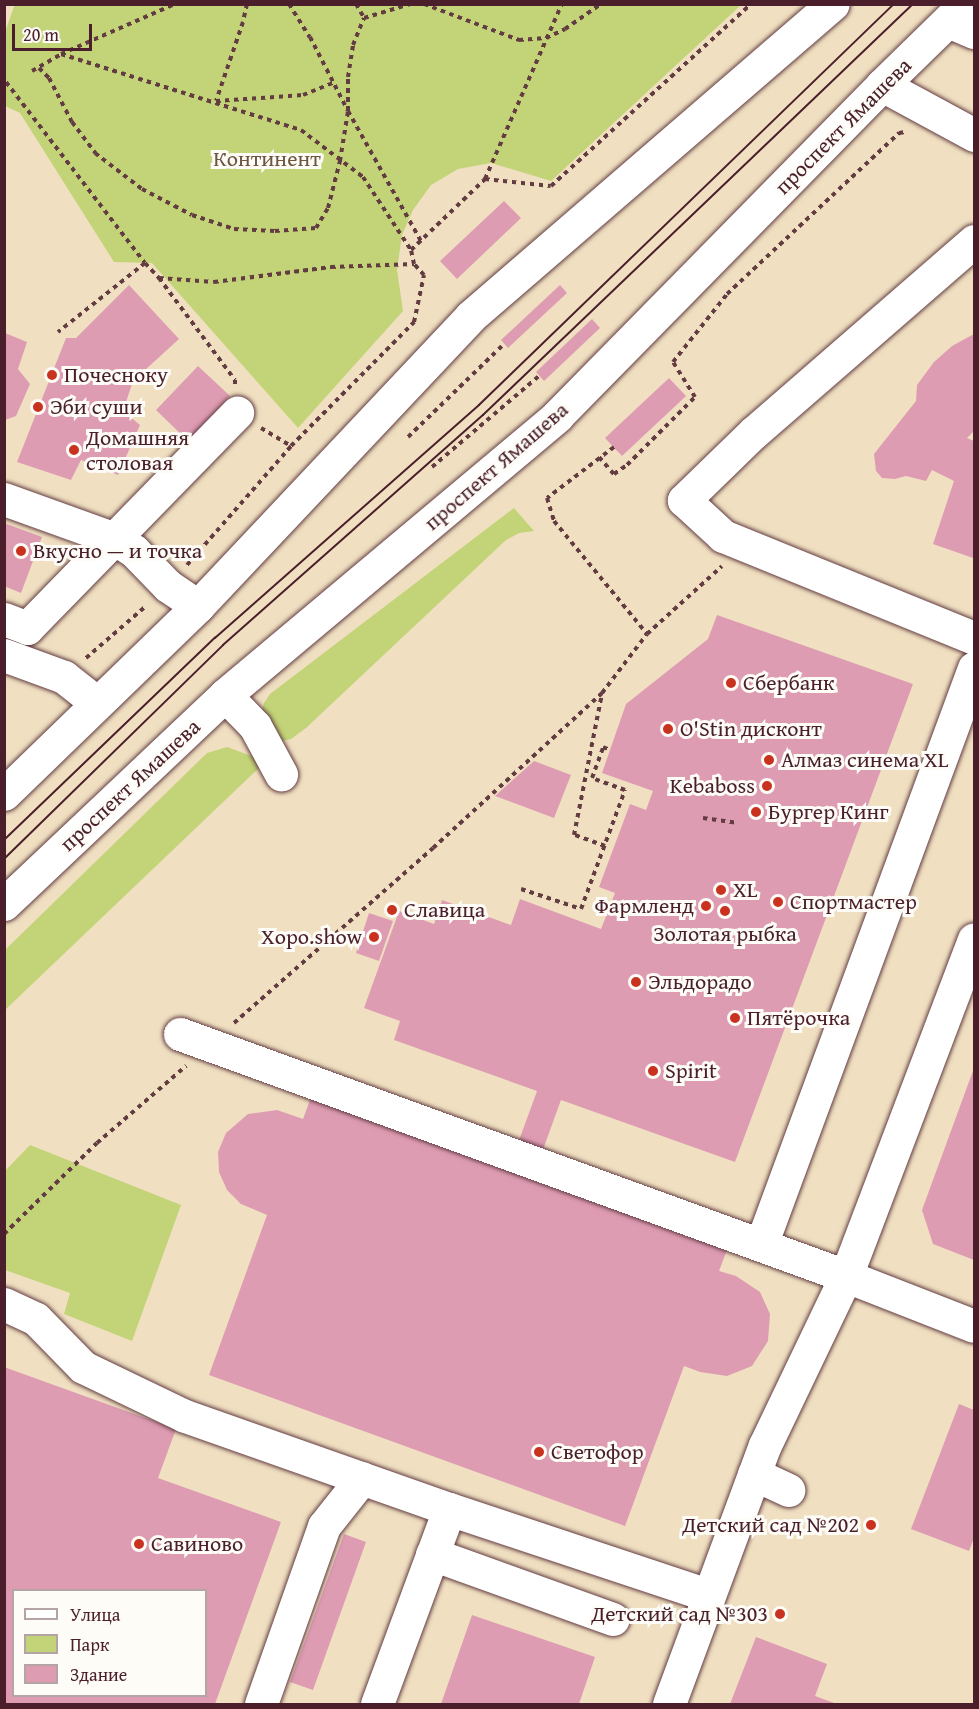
<!DOCTYPE html>
<meta charset="utf-8">
<style>
body{margin:0}
#map{position:relative;width:979px;height:1709px;overflow:hidden;background:#f0e0c1;font-family:"Gentium Book Plus",serif}
div>[style]{position:absolute}
.green>*{inset:0;background:#c2d477}
.building>*{inset:0;background:#de9cb3}
.path>*{height:4px;margin-top:-2px;transform-origin:0;background:repeating-linear-gradient(90deg,#633c42 0 4.5px,transparent 0 9px)}
.roads{filter:drop-shadow(0 0 2px #633c42) drop-shadow(0 0 2px #633c42)}
.minor>*{height:33px;margin:-16.5px;padding:0 16.5px;transform-origin:16.5px;border-radius:16.5px;background:#fff}
.major>*{height:33px;margin:-16.5px;padding:0 16.5px;transform-origin:16.5px;border-radius:16.5px;background:#fff}
.tram>*{height:1.5px;margin:-0.75px;padding:0 0.75px;transform-origin:0.75px;border-radius:0.75px;background:#4a1f2b}
.dots>*{width:16px;height:16px;translate:-50% -50%;box-sizing:border-box;border:3px solid #fdfcf7;border-radius:50%}
span{translate:-50% -50%;white-space:nowrap;text-align:center;line-height:1.15;-webkit-text-stroke:6px #fdfcf7;paint-order:stroke}
.street-label{font-size:22px;color:#4a1f2b}
.park-label{font-size:22px;color:#6e5542}
.poi-label{font-size:22px;color:#4a1f2b}
.left{translate:0 -50%;text-align:left}
.right{translate:-100% -50%;text-align:right}
.frame{position:absolute;inset:0;border:6px solid #4a1f2b;pointer-events:none}
.legend{position:absolute;left:12px;top:1589px;width:195px;height:108px;box-sizing:border-box;background:#fdfcf7;border:2px solid #b5a4a5;margin:0;padding:8px 10px;list-style:none;font-size:18px;color:#4a1f2b}
.legend li{display:flex;align-items:center;gap:12px;height:30px}
.legend b{width:30px;border:2px solid #b5a4a5}
.scale{position:absolute;left:12px;top:24px;width:80px;height:27px;box-sizing:border-box;border:3px solid #4a1f2b;border-top:0;padding-left:8px;font-size:18px;line-height:21px;white-space:nowrap;color:#4a1f2b;-webkit-text-stroke:4px #fdfcf7;paint-order:stroke}
</style>
<div id="map">
<div class="green">
<i style="clip-path:polygon(15px 4px,741px 4px,741px 5px,551px 181px,491px 163px,458px 169px,431px 185px,413px 210px,402px 235px,397px 270px,403px 311px,298px 428px,152px 263px,114px 262px,20px 113px,5px 106px,5px 32px)"></i>
<i style="clip-path:polygon(514px 508px,534px 531px,519px 533px,506px 540px,306px 728px,291px 739px,282px 741px,261px 714px,264px 703px,270px 694px)"></i>
<i style="clip-path:polygon(227px 747px,254px 757px,260px 767px,5px 1010px,5px 950px,207px 753px)"></i>
<i style="clip-path:polygon(30px 1145px,181px 1205px,132px 1341px,64px 1314px,70px 1293px,5px 1270px,5px 1171px)"></i>
</div>
<div class="building">
<i style="clip-path:polygon(504px 201px,521px 218px,457px 279px,440px 261px)"></i>
<i style="clip-path:polygon(129px 285px,179px 339px,133px 381px,123px 411px,140px 425px,118px 475px,81px 460px,71px 480px,17px 462px,66px 338px,76px 338px)"></i>
<i style="clip-path:polygon(560px 285px,567px 293px,508px 348px,501px 340px)"></i>
<i style="clip-path:polygon(592px 319px,600px 328px,544px 381px,536px 372px)"></i>
<i style="clip-path:polygon(5px 333px,27px 342px,18px 369px,30px 384px,16px 416px,5px 420px)"></i>
<i style="clip-path:polygon(974px 334px,974px 431px,967px 438px,974px 441px,973px 558px,933px 544px,954px 481px,932px 470px,926px 481px,906px 476px,895px 479px,882px 478px,876px 471px,874px 454px,916px 401px,917px 385px,934px 362px,952px 346px)"></i>
<i style="clip-path:polygon(198px 366px,230px 396px,188px 441px,156px 410px)"></i>
<i style="clip-path:polygon(669px 378px,686px 396px,622px 456px,605px 438px)"></i>
<i style="clip-path:polygon(4px 523px,42px 537px,21px 593px,4px 586px)"></i>
<i style="clip-path:polygon(717px 615px,913px 684px,735px 1162px,561px 1100px,533px 1177px,727px 1250px,719px 1271px,736px 1276px,760px 1292px,770px 1314px,768px 1341px,752px 1366px,727px 1376px,700px 1372px,684px 1366px,625px 1526px,209px 1375px,267px 1215px,241px 1204px,227px 1190px,219px 1172px,218px 1152px,226px 1133px,248px 1114px,277px 1110px,303px 1119px,311px 1097px,509px 1168px,537px 1091px,394px 1040px,400px 1021px,364px 1008px,399px 911px,434px 924px,442px 900px,511px 925px,520px 899px,601px 929px,615px 893px,599px 887px,630px 804px,646px 810px,653px 791px,602px 773px,626px 704px,708px 639px)"></i>
<i style="clip-path:polygon(534px 761px,571px 775px,554px 818px,495px 796px)"></i>
<i style="clip-path:polygon(369px 913px,393px 921px,379px 961px,356px 953px)"></i>
<i style="clip-path:polygon(974px 1068px,974px 1260px,933px 1244px,922px 1210px)"></i>
<i style="clip-path:polygon(evenodd,4px 1367px,176px 1429px,158px 1478px,281px 1522px,215px 1704px,4px 1704px,4px 1367px,14px 1590px,206px 1590px,206px 1696px,14px 1696px,14px 1590px)"></i>
<i style="clip-path:polygon(959px 1404px,974px 1410px,974px 1538px,969px 1551px,911px 1529px)"></i>
<i style="clip-path:polygon(344px 1534px,366px 1542px,313px 1690px,290px 1682px)"></i>
<i style="clip-path:polygon(472px 1615px,595px 1657px,579px 1704px,441px 1704px)"></i>
<i style="clip-path:polygon(756px 1637px,827px 1664px,815px 1696px,837px 1704px,730px 1704px)"></i>
</div>
<div class="path">
<i style="left:247px;top:4px;width:18px;rotate:103deg"></i>
<i style="left:243px;top:22px;width:83px;rotate:108.9deg"></i>
<i style="left:216px;top:101px;width:87px;rotate:-3.9deg"></i>
<i style="left:303px;top:95px;width:32px;rotate:-22deg"></i>
<i style="left:289px;top:4px;width:39px;rotate:58deg"></i>
<i style="left:310px;top:37px;width:83px;rotate:62.8deg"></i>
<i style="left:348px;top:111px;width:149px;rotate:60.7deg"></i>
<i style="left:356px;top:4px;width:16px;rotate:60deg"></i>
<i style="left:424px;top:4px;width:102px;rotate:20.8deg"></i>
<i style="left:519px;top:40px;width:27px;rotate:-4deg"></i>
<i style="left:546px;top:38px;width:21px;rotate:-25deg"></i>
<i style="left:565px;top:29px;width:44px;rotate:-34.8deg"></i>
<i style="left:61px;top:54px;width:252px;rotate:17.6deg"></i>
<i style="left:301px;top:130px;width:78px;rotate:37.2deg"></i>
<i style="left:363px;top:177px;width:87px;rotate:56.7deg"></i>
<i style="left:39px;top:68px;width:14px;rotate:45deg"></i>
<i style="left:49px;top:78px;width:50px;rotate:62.4deg"></i>
<i style="left:72px;top:122px;width:39px;rotate:53deg"></i>
<i style="left:95px;top:153px;width:59px;rotate:37.5deg"></i>
<i style="left:142px;top:189px;width:56px;rotate:27.5deg"></i>
<i style="left:192px;top:215px;width:44px;rotate:18.4deg"></i>
<i style="left:234px;top:229px;width:41px;rotate:2.8deg"></i>
<i style="left:275px;top:231px;width:41px;rotate:-4.2deg"></i>
<i style="left:316px;top:228px;width:23px;rotate:-59deg"></i>
<i style="left:328px;top:208px;width:49px;rotate:-75.7deg"></i>
<i style="left:340px;top:161px;width:51px;rotate:-80.9deg"></i>
<i style="left:348px;top:111px;width:34px;rotate:-90deg"></i>
<i style="left:348px;top:77px;width:32px;rotate:-81deg"></i>
<i style="left:353px;top:45px;width:29px;rotate:-68deg"></i>
<i style="left:364px;top:18px;width:48px;rotate:-16.9deg"></i>
<i style="left:32px;top:71px;width:34px;rotate:-30deg"></i>
<i style="left:61px;top:54px;width:124px;rotate:-23.7deg"></i>
<i style="left:6px;top:82px;width:228px;rotate:52.5deg"></i>
<i style="left:145px;top:263px;width:111px;rotate:141.6deg"></i>
<i style="left:485px;top:179px;width:191px;rotate:-66.3deg"></i>
<i style="left:145px;top:263px;width:21px;rotate:47deg"></i>
<i style="left:159px;top:278px;width:55px;rotate:4.2deg"></i>
<i style="left:214px;top:282px;width:118px;rotate:-7.3deg"></i>
<i style="left:331px;top:267px;width:83px;rotate:-2.1deg"></i>
<i style="left:159px;top:278px;width:127px;rotate:53.3deg"></i>
<i style="left:235px;top:380px;width:5px;rotate:90deg"></i>
<i style="left:261px;top:428px;width:35px;rotate:31deg"></i>
<i style="left:408px;top:437px;width:134px;rotate:-44.1deg"></i>
<i style="left:614px;top:447px;width:84px;rotate:142.7deg"></i>
<i style="left:547px;top:498px;width:24px;rotate:73deg"></i>
<i style="left:554px;top:521px;width:146px;rotate:50.5deg"></i>
<i style="left:599px;top:457px;width:23px;rotate:49deg"></i>
<i style="left:614px;top:474px;width:16px;rotate:-35deg"></i>
<i style="left:627px;top:465px;width:96px;rotate:-45deg"></i>
<i style="left:695px;top:397px;width:41px;rotate:-122.2deg"></i>
<i style="left:673px;top:362px;width:87px;rotate:-51.5deg"></i>
<i style="left:727px;top:294px;width:236px;rotate:-43.1deg"></i>
<i style="left:899px;top:133px;width:6px;rotate:-9deg"></i>
<i style="left:432px;top:467px;width:140px;rotate:-40.4deg"></i>
<i style="left:187px;top:565px;width:158px;rotate:-48.8deg"></i>
<i style="left:291px;top:446px;width:175px;rotate:-45.2deg"></i>
<i style="left:414px;top:322px;width:48px;rotate:-78deg"></i>
<i style="left:424px;top:275px;width:15px;rotate:-132deg"></i>
<i style="left:414px;top:264px;width:14px;rotate:-102deg"></i>
<i style="left:411px;top:250px;width:103px;rotate:-43.8deg"></i>
<i style="left:485px;top:179px;width:66px;rotate:6.1deg"></i>
<i style="left:551px;top:186px;width:270px;rotate:-42.3deg"></i>
<i style="left:86px;top:658px;width:79px;rotate:-40.9deg"></i>
<i style="left:703px;top:818px;width:34px;rotate:8deg"></i>
<i style="left:605px;top:846px;width:33px;rotate:-160deg"></i>
<i style="left:574px;top:835px;width:145px;rotate:-78.8deg"></i>
<i style="left:602px;top:693px;width:74px;rotate:-52.7deg"></i>
<i style="left:647px;top:634px;width:101px;rotate:-42.2deg"></i>
<i style="left:521px;top:889px;width:63px;rotate:18.4deg"></i>
<i style="left:581px;top:909px;width:127px;rotate:-69.7deg"></i>
<i style="left:625px;top:790px;width:35px;rotate:-160deg"></i>
<i style="left:592px;top:778px;width:33px;rotate:-70deg"></i>
<i style="left:603px;top:747px;width:8px;rotate:23deg"></i>
<i style="left:234px;top:1023px;width:265px;rotate:-41.3deg"></i>
<i style="left:433px;top:848px;width:229px;rotate:-42.5deg"></i>
<i style="left:4px;top:1234px;width:130px;rotate:-44.4deg"></i>
<i style="left:97px;top:1143px;width:118px;rotate:-40.9deg"></i>
</div>
<div class="roads">
<div class="minor">
<i style="left:948px;top:21px;width:28px;rotate:23deg"></i>
<i style="left:882px;top:85px;width:105px;rotate:28.5deg"></i>
<i style="left:974px;top:241px;width:291px;rotate:139deg"></i>
<i style="left:754px;top:432px;width:98px;rotate:135.8deg"></i>
<i style="left:684px;top:500px;width:53px;rotate:42.7deg"></i>
<i style="left:723px;top:536px;width:271px;rotate:22.1deg"></i>
<i style="left:4px;top:499px;width:118px;rotate:19.8deg"></i>
<i style="left:115px;top:539px;width:22px;rotate:32deg"></i>
<i style="left:134px;top:551px;width:49px;rotate:45.8deg"></i>
<i style="left:168px;top:586px;width:36px;rotate:34deg"></i>
<i style="left:4px;top:619px;width:25px;rotate:21deg"></i>
<i style="left:27px;top:628px;width:301px;rotate:-45.7deg"></i>
<i style="left:4px;top:655px;width:64px;rotate:20.1deg"></i>
<i style="left:64px;top:677px;width:42px;rotate:38.2deg"></i>
<i style="left:225px;top:695px;width:43px;rotate:45.9deg"></i>
<i style="left:255px;top:726px;width:55px;rotate:61.6deg"></i>
<i style="left:180px;top:1034px;width:709px;rotate:19.97deg"></i>
<i style="left:846px;top:1276px;width:137px;rotate:21.3deg"></i>
<i style="left:761px;top:1245px;width:615px;rotate:-69.74deg"></i>
<i style="left:4px;top:1304px;width:35px;rotate:25deg"></i>
<i style="left:36px;top:1319px;width:67px;rotate:45.6deg"></i>
<i style="left:83px;top:1367px;width:113px;rotate:25.7deg"></i>
<i style="left:185px;top:1416px;width:280px;rotate:19.4deg"></i>
<i style="left:449px;top:1509px;width:273px;rotate:18.4deg"></i>
<i style="left:754px;top:1474px;width:38px;rotate:25deg"></i>
<i style="left:432px;top:1554px;width:192px;rotate:19.8deg"></i>
<i style="left:261px;top:1704px;width:189px;rotate:-70.5deg"></i>
<i style="left:324px;top:1526px;width:61px;rotate:-51.6deg"></i>
<i style="left:377px;top:1704px;width:208px;rotate:-69.7deg"></i>
<i style="left:669px;top:1704px;width:276px;rotate:-69.7deg"></i>
<i style="left:765px;top:1445px;width:187px;rotate:-64.4deg"></i>
<i style="left:846px;top:1276px;width:360px;rotate:-69.2deg"></i>
</div>
<div class="major">
<i style="left:4px;top:794px;width:270px;rotate:-44.1deg"></i>
<i style="left:198px;top:606px;width:397px;rotate:-46.7deg"></i>
<i style="left:470px;top:317px;width:479px;rotate:-40.8deg"></i>
<i style="left:4px;top:904px;width:304px;rotate:-43.4deg"></i>
<i style="left:225px;top:695px;width:434px;rotate:-40deg"></i>
<i style="left:557px;top:416px;width:464px;rotate:-45.5deg"></i>
<i style="left:882px;top:85px;width:116px;rotate:-44.3deg"></i>
</div>
</div>
<div class="tram">
<i style="left:4px;top:840px;width:292px;rotate:-43.8deg"></i>
<i style="left:215px;top:638px;width:352px;rotate:-41.4deg"></i>
<i style="left:479px;top:405px;width:577px;rotate:-44.02deg"></i>
<i style="left:4px;top:859px;width:306px;rotate:-44.3deg"></i>
<i style="left:223px;top:645px;width:347px;rotate:-41.5deg"></i>
<i style="left:483px;top:415px;width:595px;rotate:-43.71deg"></i>
</div>
<div class="dots">
<i style="left:52px;top:375px;background:#c8321e"></i>
<i style="left:38px;top:407px;background:#c8321e"></i>
<i style="left:74px;top:450px;background:#c8321e"></i>
<i style="left:21px;top:551px;background:#c8321e"></i>
<i style="left:731px;top:683px;background:#c8321e"></i>
<i style="left:668px;top:729px;background:#c8321e"></i>
<i style="left:769px;top:760px;background:#c8321e"></i>
<i style="left:767px;top:786px;background:#c8321e"></i>
<i style="left:756px;top:812px;background:#c8321e"></i>
<i style="left:721px;top:890px;background:#c8321e"></i>
<i style="left:778px;top:902px;background:#c8321e"></i>
<i style="left:706px;top:906px;background:#c8321e"></i>
<i style="left:392px;top:910px;background:#c8321e"></i>
<i style="left:725px;top:911px;background:#c8321e"></i>
<i style="left:374px;top:937px;background:#c8321e"></i>
<i style="left:636px;top:982px;background:#c8321e"></i>
<i style="left:735px;top:1018px;background:#c8321e"></i>
<i style="left:653px;top:1071px;background:#c8321e"></i>
<i style="left:539px;top:1452px;background:#c8321e"></i>
<i style="left:871px;top:1525px;background:#c8321e"></i>
<i style="left:139px;top:1544px;background:#c8321e"></i>
<i style="left:780px;top:1614px;background:#c8321e"></i>
</div>
<div class="street-label">
<span style="left:843px;top:126px;rotate:-45deg">проспект Ямашева</span>
<span style="left:496px;top:466px;rotate:-41deg">проспект Ямашева</span>
<span style="left:130px;top:785px;rotate:-43deg">проспект Ямашева</span>
</div>
<div class="park-label">
<span style="left:267px;top:159px">Континент</span>
</div>
<div class="poi-label">
<span class="left" style="left:64px;top:375px">Почесноку</span>
<span class="left" style="left:50px;top:407px">Эби суши</span>
<span class="left" style="left:86px;top:450px">Домашняя<br>столовая</span>
<span class="left" style="left:33px;top:551px">Вкусно — и точка</span>
<span class="left" style="left:743px;top:683px">Сбербанк</span>
<span class="left" style="left:680px;top:729px">O'Stin дисконт</span>
<span class="left" style="left:781px;top:760px">Алмаз синема XL</span>
<span class="right" style="left:755px;top:786px">Kebaboss</span>
<span class="left" style="left:768px;top:812px">Бургер Кинг</span>
<span class="left" style="left:733px;top:890px">XL</span>
<span class="left" style="left:790px;top:902px">Спортмастер</span>
<span class="right" style="left:694px;top:906px">Фармленд</span>
<span class="left" style="left:404px;top:910px">Славица</span>
<span style="left:725px;top:934px">Золотая рыбка</span>
<span class="right" style="left:362px;top:937px">Xopo.show</span>
<span class="left" style="left:648px;top:982px">Эльдорадо</span>
<span class="left" style="left:747px;top:1018px">Пятёрочка</span>
<span class="left" style="left:665px;top:1071px">Spirit</span>
<span class="left" style="left:551px;top:1452px">Светофор</span>
<span class="right" style="left:859px;top:1525px">Детский сад №202</span>
<span class="left" style="left:151px;top:1544px">Савиново</span>
<span class="right" style="left:768px;top:1614px">Детский сад №303</span>
</div>
<div class="frame"></div>
<ul class="legend">
<li><b style="height:8px;background:#fff"></b>Улица</li>
<li><b style="height:16px;background:#c2d477"></b>Парк</li>
<li><b style="height:16px;background:#de9cb3"></b>Здание</li>
</ul>
<div class="scale">20 m</div>
</div>
